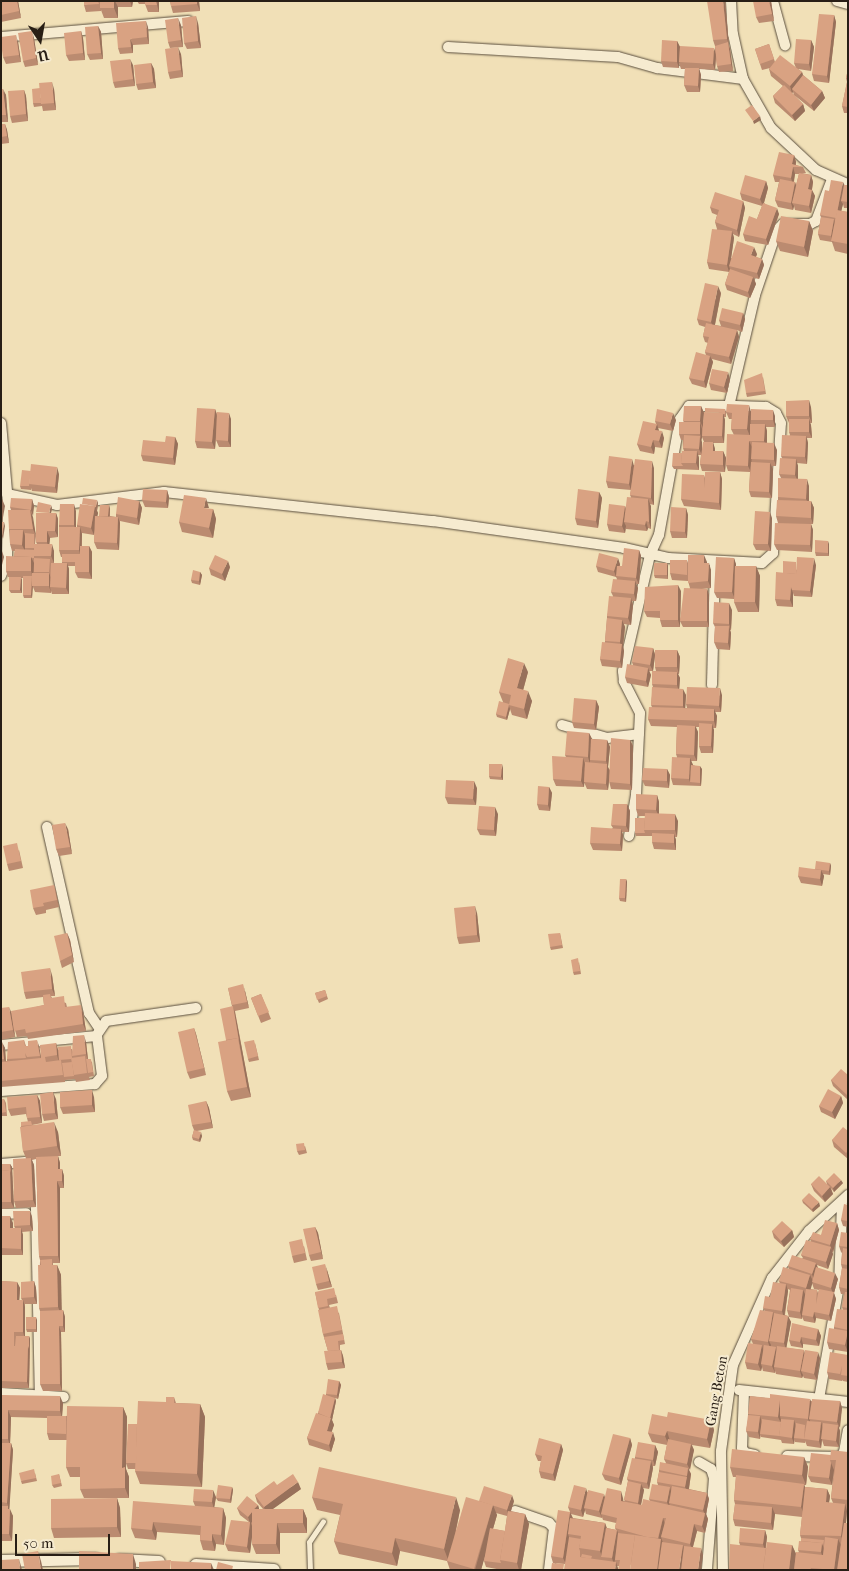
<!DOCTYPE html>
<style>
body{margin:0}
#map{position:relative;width:849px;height:1571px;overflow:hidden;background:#f1e0b7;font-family:"IM FELL French Canon",serif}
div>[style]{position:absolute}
.roads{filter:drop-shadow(0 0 1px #5a4e3e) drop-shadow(0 0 1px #5a4e3e)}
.service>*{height:5px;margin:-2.5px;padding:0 2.5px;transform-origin:2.5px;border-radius:2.5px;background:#f6ebd0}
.minor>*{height:10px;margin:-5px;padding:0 5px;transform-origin:5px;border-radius:5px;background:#f6ebd0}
.tertiary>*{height:12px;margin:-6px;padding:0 6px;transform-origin:6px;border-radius:6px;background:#f6ebd0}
.wall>*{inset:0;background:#bb8b70}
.shaded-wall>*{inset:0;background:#98715b}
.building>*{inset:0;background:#d9a282}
span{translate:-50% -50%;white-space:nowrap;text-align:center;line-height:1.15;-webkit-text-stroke:4px #f6ebd0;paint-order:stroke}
.street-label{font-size:14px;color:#281e15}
.frame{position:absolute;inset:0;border:2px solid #281e15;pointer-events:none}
.north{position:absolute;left:15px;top:15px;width:50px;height:50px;-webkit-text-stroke:4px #f6ebd0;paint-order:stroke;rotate:168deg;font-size:14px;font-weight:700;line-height:20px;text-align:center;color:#281e15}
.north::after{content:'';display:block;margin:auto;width:18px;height:22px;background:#281e15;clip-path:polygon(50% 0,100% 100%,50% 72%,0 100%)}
.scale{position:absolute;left:15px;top:1534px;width:95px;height:22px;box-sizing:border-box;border:2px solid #281e15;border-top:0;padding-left:6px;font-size:15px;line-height:18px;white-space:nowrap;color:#281e15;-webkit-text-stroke:4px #f6ebd0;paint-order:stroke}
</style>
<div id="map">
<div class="roads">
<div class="service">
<i style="left:310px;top:1570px;width:28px;rotate:-92deg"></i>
<i style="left:309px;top:1542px;width:25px;rotate:-56deg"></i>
</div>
<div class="minor">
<i style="left:731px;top:1px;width:33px;rotate:87deg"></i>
<i style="left:733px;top:34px;width:46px;rotate:77.5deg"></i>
<i style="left:743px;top:79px;width:56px;rotate:60.3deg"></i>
<i style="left:771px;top:128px;width:62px;rotate:43deg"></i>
<i style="left:816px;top:170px;width:35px;rotate:24deg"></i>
<i style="left:773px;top:1px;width:46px;rotate:74.7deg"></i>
<i style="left:837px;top:1px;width:11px;rotate:15deg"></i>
<i style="left:1px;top:37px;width:188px;rotate:-4.9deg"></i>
<i style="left:448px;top:47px;width:170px;rotate:3.4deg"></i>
<i style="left:618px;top:57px;width:41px;rotate:15.8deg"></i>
<i style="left:657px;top:68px;width:87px;rotate:7.3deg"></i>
<i style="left:1px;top:423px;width:80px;rotate:85deg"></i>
<i style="left:8px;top:503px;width:57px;rotate:91deg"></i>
<i style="left:7px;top:560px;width:17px;rotate:111deg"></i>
<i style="left:7px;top:494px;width:51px;rotate:12.4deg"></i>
<i style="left:57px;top:505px;width:108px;rotate:-6.9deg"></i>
<i style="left:164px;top:492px;width:271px;rotate:6.2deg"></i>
<i style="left:433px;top:521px;width:193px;rotate:8deg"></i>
<i style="left:624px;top:548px;width:45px;rotate:12.8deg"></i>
<i style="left:668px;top:558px;width:94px;rotate:3deg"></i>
<i style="left:762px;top:563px;width:15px;rotate:-42deg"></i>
<i style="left:773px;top:553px;width:130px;rotate:-86.5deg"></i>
<i style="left:781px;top:423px;width:11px;rotate:-117deg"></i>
<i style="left:776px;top:413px;width:12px;rotate:-149deg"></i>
<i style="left:766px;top:407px;width:37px;rotate:-178deg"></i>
<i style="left:712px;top:685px;width:122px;rotate:-88.6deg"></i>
<i style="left:562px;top:725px;width:47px;rotate:16.1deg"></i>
<i style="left:607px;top:738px;width:32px;rotate:-7deg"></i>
<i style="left:47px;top:827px;width:191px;rotate:77.3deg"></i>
<i style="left:89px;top:1013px;width:18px;rotate:56deg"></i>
<i style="left:629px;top:836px;width:42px;rotate:-80.3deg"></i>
<i style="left:636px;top:795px;width:82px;rotate:-87.2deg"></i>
<i style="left:640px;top:713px;width:36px;rotate:-117deg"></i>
<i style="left:624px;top:681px;width:10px;rotate:-96deg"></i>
<i style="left:623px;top:671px;width:119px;rotate:-76.9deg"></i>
<i style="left:650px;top:555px;width:22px;rotate:-66deg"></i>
<i style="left:659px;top:535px;width:118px;rotate:-79.7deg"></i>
<i style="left:680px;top:419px;width:16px;rotate:-55deg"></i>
<i style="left:689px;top:406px;width:40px"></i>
<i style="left:729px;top:406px;width:114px;rotate:-76.8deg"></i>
<i style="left:755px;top:295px;width:69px;rotate:-71.3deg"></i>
<i style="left:777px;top:230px;width:8px;rotate:-45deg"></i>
<i style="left:783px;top:224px;width:27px"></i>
<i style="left:810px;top:224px;width:7px;rotate:-27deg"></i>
<i style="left:816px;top:221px;width:45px;rotate:-69.1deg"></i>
<i style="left:98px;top:1033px;width:14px;rotate:-56deg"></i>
<i style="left:106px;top:1021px;width:91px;rotate:-8.2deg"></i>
<i style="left:1px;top:1045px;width:96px;rotate:-5.4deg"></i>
<i style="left:97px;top:1036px;width:40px;rotate:82.9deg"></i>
<i style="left:102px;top:1076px;width:11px;rotate:131deg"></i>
<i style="left:95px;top:1084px;width:94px;rotate:175.7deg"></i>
<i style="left:35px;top:1162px;width:234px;rotate:88.8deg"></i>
<i style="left:1px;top:1164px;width:24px;rotate:-5deg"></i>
<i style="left:1px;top:1214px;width:25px;rotate:-2deg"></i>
<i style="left:739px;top:1390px;width:110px;rotate:6.3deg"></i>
<i style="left:744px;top:1391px;width:57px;rotate:92deg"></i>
<i style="left:742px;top:1448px;width:6px;rotate:59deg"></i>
<i style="left:745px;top:1453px;width:10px;rotate:11deg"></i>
<i style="left:1px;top:1393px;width:63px;rotate:3.6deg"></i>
<i style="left:819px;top:1399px;width:115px;rotate:-80deg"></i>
<i style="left:839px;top:1286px;width:82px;rotate:-87.9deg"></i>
<i style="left:787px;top:1456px;width:53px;rotate:1.1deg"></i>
<i style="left:840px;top:1457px;width:6px;rotate:-51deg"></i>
<i style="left:844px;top:1452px;width:22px;rotate:-80deg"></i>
<i style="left:699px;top:1462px;width:14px;rotate:30deg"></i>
<i style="left:711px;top:1469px;width:9px;rotate:72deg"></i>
<i style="left:714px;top:1478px;width:92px;rotate:94.4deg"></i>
<i style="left:515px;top:1511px;width:36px;rotate:19deg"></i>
<i style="left:549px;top:1523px;width:7px;rotate:45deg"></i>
<i style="left:554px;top:1528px;width:42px;rotate:96.8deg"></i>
<i style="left:723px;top:1570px;width:119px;rotate:-91deg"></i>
<i style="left:721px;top:1451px;width:87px;rotate:-82.1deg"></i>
<i style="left:733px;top:1365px;width:95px;rotate:-65.9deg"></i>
<i style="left:772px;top:1278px;width:60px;rotate:-51.8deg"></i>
<i style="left:809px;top:1231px;width:53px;rotate:-42.7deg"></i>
</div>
<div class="tertiary">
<i style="left:119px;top:1560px;width:40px;rotate:2.9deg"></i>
<i style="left:1px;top:1561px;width:95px;rotate:-1.2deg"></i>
<i style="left:196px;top:1565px;width:78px;rotate:3.7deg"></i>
</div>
</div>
<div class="wall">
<i style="clip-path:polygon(1px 1px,18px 1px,21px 18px,1px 22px)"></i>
<i style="clip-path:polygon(100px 1px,133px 1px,132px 7px,118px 7px,118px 18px,104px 18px,101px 10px,101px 11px,86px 12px,84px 5px)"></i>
<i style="clip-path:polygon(137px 1px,159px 1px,159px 12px,148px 12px,145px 4px,139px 4px)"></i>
<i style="clip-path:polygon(170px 1px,199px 1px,200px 11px,173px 13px,171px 6px)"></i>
<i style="clip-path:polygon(725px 1px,729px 46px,730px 49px,733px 71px,719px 72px,717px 66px,716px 59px,715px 70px,699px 69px,701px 75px,700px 92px,687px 92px,684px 85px,685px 69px,681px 69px,679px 63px,679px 68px,663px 67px,661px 61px,677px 41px,680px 47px,715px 51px,715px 46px,713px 40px)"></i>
<i style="clip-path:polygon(771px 1px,774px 21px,759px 23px,756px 17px)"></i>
<i style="clip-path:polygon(834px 15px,836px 22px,829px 83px,814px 81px,812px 74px)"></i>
<i style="clip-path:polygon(198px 23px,201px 48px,187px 49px,184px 43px)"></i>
<i style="clip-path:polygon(181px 25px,183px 47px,170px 48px,168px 42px)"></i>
<i style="clip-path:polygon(98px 26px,101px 32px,103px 59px,90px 60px,87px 54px)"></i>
<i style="clip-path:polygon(148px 27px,149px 44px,133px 45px,133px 53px,120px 54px,118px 48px)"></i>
<i style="clip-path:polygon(81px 31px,83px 38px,85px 60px,69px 61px,66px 55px)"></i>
<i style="clip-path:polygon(34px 38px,38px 65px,25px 67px,23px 61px)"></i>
<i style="clip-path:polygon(811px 40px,814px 47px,811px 71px,798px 69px,802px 72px,803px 75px,822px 91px,825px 98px,814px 111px,794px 95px,793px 92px,792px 93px,788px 89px,803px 104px,805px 111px,795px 121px,775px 103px,773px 96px,783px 86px,771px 76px,769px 69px,770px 68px,762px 70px,755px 49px,769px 44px,775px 62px,796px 68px,794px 63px)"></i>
<i style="clip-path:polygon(18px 42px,21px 62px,6px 64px,3px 57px)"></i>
<i style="clip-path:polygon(181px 54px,183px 77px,170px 79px,168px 72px)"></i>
<i style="clip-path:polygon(151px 63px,154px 69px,156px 88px,138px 90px,136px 84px)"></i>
<i style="clip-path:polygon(133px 65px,135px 86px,115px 88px,113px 82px)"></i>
<i style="clip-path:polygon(848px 69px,848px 113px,844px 113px,842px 106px,847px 82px,846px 78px)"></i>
<i style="clip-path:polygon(1px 89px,6px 95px,8px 122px,1px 122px)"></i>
<i style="clip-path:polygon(54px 89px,56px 110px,43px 111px,42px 106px,34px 107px,33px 103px)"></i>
<i style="clip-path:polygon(24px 90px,26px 96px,28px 121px,12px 123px,10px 116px)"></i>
<i style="clip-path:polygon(1px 124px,5px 124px,7px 130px,9px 143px,1px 144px)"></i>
<i style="clip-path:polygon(evenodd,794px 155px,796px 162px,796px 165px,803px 167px,806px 173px,802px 173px,811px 175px,813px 182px,812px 190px,815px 196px,811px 213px,795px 210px,794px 206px,793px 210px,778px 207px,775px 200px,779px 182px,775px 182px,773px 175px,794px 155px,795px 174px,799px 174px,796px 185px,795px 182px,794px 182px,795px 174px)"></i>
<i style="clip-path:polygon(766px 181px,768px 188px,764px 203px,779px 214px,768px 245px,745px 241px,743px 234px,757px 219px,762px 206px,742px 200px,740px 193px)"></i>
<i style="clip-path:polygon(844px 185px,848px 185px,848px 208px,844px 208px,843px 204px,841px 211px,848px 212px,848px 254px,835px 251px,832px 242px,820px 240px,818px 234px,821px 217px,820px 215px,829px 191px)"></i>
<i style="clip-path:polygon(743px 201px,745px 208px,739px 237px,733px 234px,734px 238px,731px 258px,757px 254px,756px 257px,762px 259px,764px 265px,759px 279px,754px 278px,756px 284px,750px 298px,727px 290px,725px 284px,729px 272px,709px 269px,707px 262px,717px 229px,715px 222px,717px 215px,712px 213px,710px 207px)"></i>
<i style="clip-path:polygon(809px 221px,813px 231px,808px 257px,780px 251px,776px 241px)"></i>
<i style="clip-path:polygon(721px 293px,715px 325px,721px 326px,719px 320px,743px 313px,745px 319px,742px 332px,737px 330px,739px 337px,731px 364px,712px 359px,713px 362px,706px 388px,692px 384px,689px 378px,706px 355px,705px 352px,708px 343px,705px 342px,703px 336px,705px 327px,699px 325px,697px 319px)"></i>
<i style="clip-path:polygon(763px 377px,766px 394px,747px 397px,746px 393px)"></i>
<i style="clip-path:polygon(730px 379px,727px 393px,711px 390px,709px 383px)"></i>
<i style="clip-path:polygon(evenodd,701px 406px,704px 413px,703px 422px,725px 409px,726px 412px,726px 417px,724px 417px,725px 420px,724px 443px,713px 443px,715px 449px,715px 451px,723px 451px,726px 458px,725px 472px,702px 471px,700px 464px,701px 455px,698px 455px,699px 458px,699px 470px,674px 469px,672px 466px,684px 451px,683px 448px,683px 440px,681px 440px,679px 434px,684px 422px,683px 421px,701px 406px,702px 437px,704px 442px,702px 452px,701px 441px,702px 437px)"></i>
<i style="clip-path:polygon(811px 407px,812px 423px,810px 423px,811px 425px,812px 438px,807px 438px,808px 443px,807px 464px,797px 463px,798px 466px,798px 479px,809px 486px,809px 501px,811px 501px,814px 508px,813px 524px,811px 524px,813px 530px,812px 552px,777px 550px,774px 544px,778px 523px,776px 516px,778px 500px,778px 497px,781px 478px,779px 474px,782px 458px,781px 456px,790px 435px,789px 432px,789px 423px,786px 416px)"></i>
<i style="clip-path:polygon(215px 409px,217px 414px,231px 419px,231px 447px,219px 447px,216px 440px,217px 426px,215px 449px,197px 448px,195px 441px)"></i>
<i style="clip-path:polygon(751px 411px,775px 416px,775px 427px,766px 427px,767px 431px,767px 443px,777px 450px,776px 466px,772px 466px,773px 469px,772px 498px,751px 497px,749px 491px,750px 472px,728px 471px,726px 465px,734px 435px,731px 429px,732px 419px,729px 419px,726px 412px)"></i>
<i style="clip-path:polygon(676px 420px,673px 431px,658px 428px,659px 431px,664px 438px,662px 448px,655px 447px,654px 454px,640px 451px,637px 444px,656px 424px,655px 421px)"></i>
<i style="clip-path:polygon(175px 437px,178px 444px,175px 465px,143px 461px,141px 455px)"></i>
<i style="clip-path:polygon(634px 465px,654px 468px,654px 505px,650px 504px,651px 529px,648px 528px,647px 531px,626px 529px,626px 527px,625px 533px,609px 531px,607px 524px,625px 506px,626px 509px,631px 497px,630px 495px,631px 490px,608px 488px,606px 481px)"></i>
<i style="clip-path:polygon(720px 472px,722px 479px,721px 510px,684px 506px,681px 499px,704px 475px,705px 478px)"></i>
<i style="clip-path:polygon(59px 474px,57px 493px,32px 491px,31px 488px,31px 490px,21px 489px,20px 486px)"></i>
<i style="clip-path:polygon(167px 490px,169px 497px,168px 508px,145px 507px,142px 500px)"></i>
<i style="clip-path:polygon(599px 492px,602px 498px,598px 528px,577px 525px,575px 518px)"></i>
<i style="clip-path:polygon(32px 499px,34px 506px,32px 516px,36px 536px,35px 544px,37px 544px,36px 542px,52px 508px,51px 513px,56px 513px,58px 519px,58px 537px,50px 538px,49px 544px,54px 551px,54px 563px,62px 563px,62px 557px,61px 557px,59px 550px,59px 525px,76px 511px,76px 527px,77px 527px,77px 525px,98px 503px,97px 511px,98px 513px,97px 516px,99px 516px,109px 505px,110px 509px,110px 516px,116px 517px,116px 514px,139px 501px,142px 508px,139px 525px,120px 521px,120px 523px,119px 550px,97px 549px,94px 542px,95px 528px,94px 535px,82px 533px,82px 546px,89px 546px,92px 552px,92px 579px,78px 578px,75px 572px,75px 566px,68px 566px,69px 569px,69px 594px,52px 594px,51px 591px,51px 593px,35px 592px,33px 587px,32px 598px,24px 598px,23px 595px,23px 578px,21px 578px,22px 580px,22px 593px,11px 593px,9px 590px,9px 577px,8px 577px,6px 571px,14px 556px,15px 551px,12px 551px,10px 544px,9px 529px,11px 510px,10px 507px)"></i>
<i style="clip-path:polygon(686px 508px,688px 515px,687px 538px,672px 538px,670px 531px)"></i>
<i style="clip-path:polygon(209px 509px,213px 509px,216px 519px,213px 538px,182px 532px,179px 522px)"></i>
<i style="clip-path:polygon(772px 518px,771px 551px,756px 550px,753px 544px)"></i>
<i style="clip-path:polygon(829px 544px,829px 556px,816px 556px,815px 552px)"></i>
<i style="clip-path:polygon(639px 550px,641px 556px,639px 584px,636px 584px,638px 588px,636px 601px,632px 601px,633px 605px,631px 625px,624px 624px,625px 627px,623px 646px,624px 651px,622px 668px,602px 666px,600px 659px,605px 642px,605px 641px,607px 618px,607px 616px,613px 596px,611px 592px,617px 579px,616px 577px,598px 572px,596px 566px,620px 564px,620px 566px,622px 566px)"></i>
<i style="clip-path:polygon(734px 558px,736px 566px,756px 566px,760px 576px,759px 612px,738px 612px,734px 602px,734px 599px,717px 598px,714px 592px)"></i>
<i style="clip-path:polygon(687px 560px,688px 563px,707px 562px,707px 563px,711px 570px,711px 588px,702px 589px,707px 589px,709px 595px,709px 627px,683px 627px,680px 621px,680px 627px,662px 627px,660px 620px,660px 618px,647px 617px,644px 611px,681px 591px,680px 620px,690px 588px,688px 581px,672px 580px,670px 573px)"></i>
<i style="clip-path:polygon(667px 563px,668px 566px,668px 579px,655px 578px,654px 575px)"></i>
<i style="clip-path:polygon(816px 565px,812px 597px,794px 596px,793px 593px,793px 607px,777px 606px,775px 599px,783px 573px)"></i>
<i style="clip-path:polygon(230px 567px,225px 581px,211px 575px,209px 568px)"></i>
<i style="clip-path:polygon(200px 572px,202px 575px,200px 585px,192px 583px,191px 580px)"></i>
<i style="clip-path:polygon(732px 610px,731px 630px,730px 630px,731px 633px,730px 650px,717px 649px,714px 642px,715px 627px,713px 623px)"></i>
<i style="clip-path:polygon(evenodd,653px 648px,655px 654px,677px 650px,680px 657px,679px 674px,678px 674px,680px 678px,679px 689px,686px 695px,685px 708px,687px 708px,686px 704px,722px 695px,721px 712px,715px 712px,717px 716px,716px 728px,713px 728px,714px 730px,713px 753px,701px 753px,699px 746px,699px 727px,696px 727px,698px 732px,697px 761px,691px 761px,693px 765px,702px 769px,701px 786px,673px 785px,671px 778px,677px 757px,676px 754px,677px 727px,651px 726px,648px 719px,652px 707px,651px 705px,653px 687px,652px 684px,652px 671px,649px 671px,651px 675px,648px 687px,627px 683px,625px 677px,633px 665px,632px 662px,653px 648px,655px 656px,655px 667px,656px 671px,653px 671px,655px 656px)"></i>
<i style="clip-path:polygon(528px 672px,523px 690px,532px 701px,527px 719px,512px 715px,510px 709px,507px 720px,497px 717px,496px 714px,503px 702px,499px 692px)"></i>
<i style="clip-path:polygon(596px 700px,599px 707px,596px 730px,574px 728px,572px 722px)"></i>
<i style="clip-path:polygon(589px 733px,592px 739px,607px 740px,610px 747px,608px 767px,609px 770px,630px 740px,633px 746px,632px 790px,611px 789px,609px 781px,608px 790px,587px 789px,584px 782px,585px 774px,584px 787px,556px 786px,553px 779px,566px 757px,565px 755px)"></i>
<i style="clip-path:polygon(503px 768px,503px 780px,490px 779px,489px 776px)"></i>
<i style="clip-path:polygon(667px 769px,670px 775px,669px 788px,645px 786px,642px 780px)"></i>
<i style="clip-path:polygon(549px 787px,552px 793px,550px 811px,539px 810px,537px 804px)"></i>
<i style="clip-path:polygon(477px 788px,476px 805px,448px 804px,445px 797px)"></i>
<i style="clip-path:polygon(657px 795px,659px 802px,659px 814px,678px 821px,677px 837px,675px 837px,676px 840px,676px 850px,654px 849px,652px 842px,652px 836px,636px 836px,635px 833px,645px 818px,645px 816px,638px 816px,636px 809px)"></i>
<i style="clip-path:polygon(627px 804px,630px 811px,629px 832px,622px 832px,623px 835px,622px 851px,593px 850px,590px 843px,613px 828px,611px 825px)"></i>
<i style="clip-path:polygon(498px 814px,496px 836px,480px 835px,477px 829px)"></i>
<i style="clip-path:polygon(68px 829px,72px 854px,59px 856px,56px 849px)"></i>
<i style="clip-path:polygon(19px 850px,23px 868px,9px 871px,7px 864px)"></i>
<i style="clip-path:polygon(830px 863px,831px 866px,830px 875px,823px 874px,824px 876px,822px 886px,801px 883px,798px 876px)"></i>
<i style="clip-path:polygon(626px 879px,627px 882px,626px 902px,620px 901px,619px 898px)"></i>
<i style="clip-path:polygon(54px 885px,56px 892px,59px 907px,46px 910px,46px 913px,36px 915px,33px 908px)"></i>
<i style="clip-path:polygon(477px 913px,480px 942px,459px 944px,457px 937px)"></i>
<i style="clip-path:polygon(67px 933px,70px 940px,74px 962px,62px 968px,60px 961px)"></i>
<i style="clip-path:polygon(560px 933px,563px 948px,551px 950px,550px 947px)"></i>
<i style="clip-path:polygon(579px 962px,581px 974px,574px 975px,573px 972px)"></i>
<i style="clip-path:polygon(52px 975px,55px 996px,51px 996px,52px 998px,66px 1003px,67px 1007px,83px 1012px,86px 1031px,28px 1039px,27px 1036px,17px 1037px,14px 1027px,15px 1037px,1px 1040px,1px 1008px,12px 1013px,44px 1005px,43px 997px,26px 999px,24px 992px)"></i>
<i style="clip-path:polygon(228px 988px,245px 991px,249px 1008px,235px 1011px,251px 1097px,231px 1101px,227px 1091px,226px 1040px,232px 1006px)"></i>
<i style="clip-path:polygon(325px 990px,328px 999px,319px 1003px,315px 993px)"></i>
<i style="clip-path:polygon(261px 994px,271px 1019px,261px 1023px,251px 998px)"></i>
<i style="clip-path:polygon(194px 1028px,196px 1034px,206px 1075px,190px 1079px,187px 1072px)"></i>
<i style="clip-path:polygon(24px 1040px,26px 1046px,39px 1046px,41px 1058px,56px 1043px,58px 1050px,72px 1049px,73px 1052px,86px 1042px,88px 1059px,92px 1062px,94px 1076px,89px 1077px,90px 1080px,76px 1082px,75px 1079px,65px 1080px,65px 1082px,1px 1087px,1px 1042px,5px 1048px,6px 1061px,7px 1061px,7px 1059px)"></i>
<i style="clip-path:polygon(255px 1043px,259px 1060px,249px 1062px,248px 1059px)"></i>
<i style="clip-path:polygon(848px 1075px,848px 1100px,833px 1086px,831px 1080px)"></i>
<i style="clip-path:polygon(37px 1095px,40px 1101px,42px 1123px,32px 1125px,58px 1132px,61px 1156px,58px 1156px,60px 1163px,60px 1169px,62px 1169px,64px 1176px,64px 1188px,60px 1188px,60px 1263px,53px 1263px,53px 1265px,57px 1265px,61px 1275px,61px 1310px,63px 1310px,65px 1317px,65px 1332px,61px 1332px,62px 1391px,43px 1391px,40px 1384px,40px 1311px,39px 1308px,40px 1260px,39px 1256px,36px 1159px,32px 1160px,34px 1165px,36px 1207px,16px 1208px,14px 1201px,26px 1158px,23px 1151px,21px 1126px,28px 1122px,26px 1114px,11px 1116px,8px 1109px)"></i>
<i style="clip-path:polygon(841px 1096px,843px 1103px,835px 1119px,821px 1112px,819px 1106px)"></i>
<i style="clip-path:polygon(94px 1097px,95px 1112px,63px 1114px,60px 1107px)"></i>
<i style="clip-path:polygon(4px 1099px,6px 1103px,7px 1116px,1px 1116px,1px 1100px)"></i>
<i style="clip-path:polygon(56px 1099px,58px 1119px,44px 1121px,42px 1114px)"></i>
<i style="clip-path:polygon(206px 1101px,209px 1108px,213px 1128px,197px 1131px,202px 1136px,200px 1142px,193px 1140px,192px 1137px,194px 1130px,192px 1125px)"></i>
<i style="clip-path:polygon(848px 1131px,848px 1159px,834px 1147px,832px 1140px)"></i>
<i style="clip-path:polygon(305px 1146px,307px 1153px,299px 1155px,297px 1151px)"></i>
<i style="clip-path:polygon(1px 1164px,10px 1164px,12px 1167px,14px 1208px,1px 1209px)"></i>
<i style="clip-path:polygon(826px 1181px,843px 1183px,834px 1192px,831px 1188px,833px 1194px,825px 1202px,814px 1191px,811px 1184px,827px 1184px)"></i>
<i style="clip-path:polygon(802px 1200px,820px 1206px,813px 1212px,803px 1203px)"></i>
<i style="clip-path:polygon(848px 1205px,848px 1227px,843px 1226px,841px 1220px)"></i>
<i style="clip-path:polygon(30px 1211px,32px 1217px,33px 1231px,22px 1232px,23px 1235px,23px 1255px,1px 1255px,1px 1216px,13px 1223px,13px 1228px,15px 1228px,14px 1226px)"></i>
<i style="clip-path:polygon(evenodd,837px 1223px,839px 1230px,833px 1252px,832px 1252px,833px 1254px,828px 1269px,817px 1265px,818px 1268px,838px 1279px,834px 1293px,836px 1299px,831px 1321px,816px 1318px,815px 1323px,804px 1321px,802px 1317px,802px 1319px,789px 1317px,787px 1310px,790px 1290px,788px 1289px,788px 1291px,785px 1315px,788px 1316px,791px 1322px,786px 1348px,804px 1350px,804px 1353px,820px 1358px,817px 1380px,804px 1378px,803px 1376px,802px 1378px,776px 1374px,775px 1371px,775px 1373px,763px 1371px,762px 1367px,761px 1371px,747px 1369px,745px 1362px,753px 1344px,751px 1339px,765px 1311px,763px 1308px,780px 1284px,779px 1281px,789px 1269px,788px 1266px,803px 1258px,801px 1255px,811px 1241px,810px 1239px,821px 1235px,837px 1223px,812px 1283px,814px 1289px,819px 1290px,818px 1293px,817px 1290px,810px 1289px,812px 1283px)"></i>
<i style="clip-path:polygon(315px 1227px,318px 1233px,323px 1259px,311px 1261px,309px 1255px)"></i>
<i style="clip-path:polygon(792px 1230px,794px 1237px,784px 1247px,774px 1238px,772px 1231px)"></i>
<i style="clip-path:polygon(848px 1233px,848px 1352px,829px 1349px,827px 1342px,834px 1329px,834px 1327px,843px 1310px,842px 1307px,844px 1294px,841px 1294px,839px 1287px,842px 1268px,841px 1264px,842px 1253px,841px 1252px,839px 1246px)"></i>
<i style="clip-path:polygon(304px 1246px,307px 1260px,294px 1263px,292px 1256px)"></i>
<i style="clip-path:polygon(327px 1270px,332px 1287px,318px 1290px,316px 1284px)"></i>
<i style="clip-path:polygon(1px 1281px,17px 1282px,20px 1288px,19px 1300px,22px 1300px,21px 1298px,34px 1281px,36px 1288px,37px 1304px,25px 1304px,25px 1336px,29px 1336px,30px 1339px,29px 1388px,1px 1388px)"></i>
<i style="clip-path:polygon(315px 1292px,336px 1295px,338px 1303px,329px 1305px,330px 1308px,339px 1313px,345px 1344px,340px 1345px,340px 1350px,341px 1350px,343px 1356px,345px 1368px,328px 1370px,326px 1363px,328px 1351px,323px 1334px,319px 1310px)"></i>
<i style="clip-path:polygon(37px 1320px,37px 1332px,27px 1332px,26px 1329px)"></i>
<i style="clip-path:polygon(818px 1329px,821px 1336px,819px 1346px,803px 1344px,803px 1348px,791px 1346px,789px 1340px)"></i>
<i style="clip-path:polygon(848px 1355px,848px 1382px,843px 1381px,843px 1380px,842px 1381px,829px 1379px,827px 1372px)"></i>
<i style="clip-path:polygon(339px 1381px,341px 1385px,338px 1399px,335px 1398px,336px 1401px,332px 1420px,334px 1425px,331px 1432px,335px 1439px,331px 1452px,309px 1445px,307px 1438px,326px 1395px,326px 1394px)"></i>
<i style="clip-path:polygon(1px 1395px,63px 1403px,62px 1416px,66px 1416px,123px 1407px,127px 1417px,126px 1469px,129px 1477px,129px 1498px,84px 1498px,80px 1489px,80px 1477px,70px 1477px,66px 1467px,67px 1440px,49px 1440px,47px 1433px,47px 1418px,11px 1417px,10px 1443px,11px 1443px,13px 1450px,9px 1509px,13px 1516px,12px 1541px,1px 1541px)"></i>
<i style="clip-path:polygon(174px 1397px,176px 1403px,200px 1404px,205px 1417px,202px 1487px,140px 1484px,135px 1471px,135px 1469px,128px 1469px,126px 1463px,137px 1424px)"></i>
<i style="clip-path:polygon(770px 1398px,811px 1401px,840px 1401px,842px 1408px,839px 1428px,840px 1431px,839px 1447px,824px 1446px,822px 1440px,821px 1448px,807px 1446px,805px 1441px,805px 1443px,795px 1442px,795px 1440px,794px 1444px,782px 1443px,781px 1440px,761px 1437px,761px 1435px,760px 1439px,749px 1437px,746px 1431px,749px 1415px,748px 1414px)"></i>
<i style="clip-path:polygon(evenodd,667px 1417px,711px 1420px,714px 1430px,710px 1448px,692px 1445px,694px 1450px,689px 1470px,691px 1474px,689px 1489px,707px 1493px,709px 1499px,706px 1514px,708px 1519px,705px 1533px,697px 1531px,693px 1547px,703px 1555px,619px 1566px,565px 1567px,565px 1564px,553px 1563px,551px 1556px,570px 1512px,568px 1507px,587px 1492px,605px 1497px,623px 1498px,623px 1501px,625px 1501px,624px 1500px,628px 1481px,627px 1479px,635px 1458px,635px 1457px,655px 1445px,658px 1452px,655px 1466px,653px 1466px,653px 1468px,649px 1489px,643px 1488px,644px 1490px,641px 1505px,650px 1501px,649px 1499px,658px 1485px,657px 1482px,659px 1472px,659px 1470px,666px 1463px,664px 1459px,667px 1445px,652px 1442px,648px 1433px,667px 1417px,585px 1510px,586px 1514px,602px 1518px,602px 1517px,603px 1520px,616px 1523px,615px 1528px,616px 1530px,607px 1528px,605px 1523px,573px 1518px,571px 1514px,583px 1517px,585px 1510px)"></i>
<i style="clip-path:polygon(630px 1438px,632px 1445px,621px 1485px,605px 1480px,602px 1474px)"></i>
<i style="clip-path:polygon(561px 1444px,563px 1450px,555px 1481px,541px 1478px,539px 1471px,541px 1461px,538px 1461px,535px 1454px)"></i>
<i style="clip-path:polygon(848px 1452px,848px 1509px,847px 1509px,847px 1511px,846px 1523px,848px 1570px,729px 1570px,740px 1545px,739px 1542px,765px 1530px,767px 1537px,766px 1548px,792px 1545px,796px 1554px,799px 1552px,798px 1550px,801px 1541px,801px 1538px,800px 1535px,802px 1517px,775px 1514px,773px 1530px,735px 1526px,733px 1519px,735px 1504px,734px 1500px,736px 1477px,733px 1477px,730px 1467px,804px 1457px,808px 1467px,806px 1485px,804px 1485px,805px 1487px,827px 1489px,830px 1496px,829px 1503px,833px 1503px,831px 1498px,834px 1470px,832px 1485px,811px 1482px,808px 1476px,831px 1455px)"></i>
<i style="clip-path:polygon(35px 1473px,37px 1481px,22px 1484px,21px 1481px)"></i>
<i style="clip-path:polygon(59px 1474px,62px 1486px,54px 1488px,52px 1485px)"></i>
<i style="clip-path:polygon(277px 1485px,301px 1489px,272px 1509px,303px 1509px,307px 1519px,307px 1533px,280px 1533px,280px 1554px,256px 1554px,252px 1544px,252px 1535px,250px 1553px,228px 1551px,225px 1544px,249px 1522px,240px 1515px,237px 1508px,258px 1505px,259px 1509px,263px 1509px,257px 1502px,255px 1495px)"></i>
<i style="clip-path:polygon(232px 1487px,233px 1490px,231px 1503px,218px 1501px,216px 1498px)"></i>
<i style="clip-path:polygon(216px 1497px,214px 1507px,223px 1508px,226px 1518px,224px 1545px,216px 1544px,215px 1551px,203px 1550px,200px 1540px,200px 1535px,157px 1532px,156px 1540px,135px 1538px,131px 1528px,195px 1506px,193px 1501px)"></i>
<i style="clip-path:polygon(evenodd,312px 1497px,460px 1510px,456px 1531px,479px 1501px,514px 1501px,511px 1511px,525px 1514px,529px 1524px,521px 1570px,502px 1570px,486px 1567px,484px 1561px,485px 1555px,481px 1570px,450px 1570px,447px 1561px,400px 1551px,397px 1566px,339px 1554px,334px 1541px,340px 1515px,317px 1510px,312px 1497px,496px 1513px,507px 1516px,505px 1531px,493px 1529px,497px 1515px,496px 1513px)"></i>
<i style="clip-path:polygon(117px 1498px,120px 1508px,121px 1537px,54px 1538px,51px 1528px)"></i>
</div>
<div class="shaded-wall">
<i style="clip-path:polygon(17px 1px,18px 1px,21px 18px,19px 11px)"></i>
<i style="clip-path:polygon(114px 1px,115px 1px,118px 7px,118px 18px,114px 8px)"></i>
<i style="clip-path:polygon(130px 1px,133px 1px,132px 7px)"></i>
<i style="clip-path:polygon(156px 1px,159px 1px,159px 12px,157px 5px)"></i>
<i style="clip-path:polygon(197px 1px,199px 1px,200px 11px,197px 4px)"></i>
<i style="clip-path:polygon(723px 1px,725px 1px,729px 45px,727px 39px)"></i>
<i style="clip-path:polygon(769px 1px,771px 1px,774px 21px,772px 14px)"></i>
<i style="clip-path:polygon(834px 15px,836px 22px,829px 83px,827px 76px)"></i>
<i style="clip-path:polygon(196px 16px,198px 23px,201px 48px,198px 41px)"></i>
<i style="clip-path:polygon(178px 18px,181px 25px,183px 47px,181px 40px)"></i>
<i style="clip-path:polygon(146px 21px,148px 27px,149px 44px,147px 37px)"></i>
<i style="clip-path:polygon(98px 26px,101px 32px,103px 59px,101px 53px)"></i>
<i style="clip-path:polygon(32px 31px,34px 38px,38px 65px,36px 58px)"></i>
<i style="clip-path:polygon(81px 31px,83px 38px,85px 60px,83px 53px)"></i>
<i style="clip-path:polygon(16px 35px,18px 42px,21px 62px,19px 55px)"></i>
<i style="clip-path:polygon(130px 39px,133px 45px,133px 53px,131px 47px)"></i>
<i style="clip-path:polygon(811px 40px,814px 47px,811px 71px,809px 64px)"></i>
<i style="clip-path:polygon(677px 41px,680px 47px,679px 68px,677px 62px)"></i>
<i style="clip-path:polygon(728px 42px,730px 49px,733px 71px,731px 64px)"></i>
<i style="clip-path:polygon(178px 47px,181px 54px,183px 77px,181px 70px)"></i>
<i style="clip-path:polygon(714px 48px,716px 54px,715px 70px,713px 64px)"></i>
<i style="clip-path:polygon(130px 59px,133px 65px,135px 86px,133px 79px)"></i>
<i style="clip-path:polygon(151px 63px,154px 69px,156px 88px,153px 82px)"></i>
<i style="clip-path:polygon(699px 68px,701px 75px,700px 92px,698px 86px)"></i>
<i style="clip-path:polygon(802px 72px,804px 79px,792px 89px,793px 92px,792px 93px,790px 86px)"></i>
<i style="clip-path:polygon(52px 82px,54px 89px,56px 110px,54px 103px)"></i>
<i style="clip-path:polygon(3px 89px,6px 95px,8px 122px,6px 115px)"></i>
<i style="clip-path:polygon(24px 90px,26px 96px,28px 121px,26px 114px)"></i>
<i style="clip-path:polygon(822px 91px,825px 98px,814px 111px,811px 105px)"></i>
<i style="clip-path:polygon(803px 104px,805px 111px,795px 121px,792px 115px)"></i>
<i style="clip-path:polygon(760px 116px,761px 120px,754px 124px,753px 121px)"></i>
<i style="clip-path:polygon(5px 124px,7px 130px,9px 143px,7px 136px)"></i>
<i style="clip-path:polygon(794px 155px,796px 162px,795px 167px,792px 164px)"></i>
<i style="clip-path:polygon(793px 167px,795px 174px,793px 185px,791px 178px)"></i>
<i style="clip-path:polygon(811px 175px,813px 182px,811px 195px,808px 189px)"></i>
<i style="clip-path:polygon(766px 181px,768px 188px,763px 206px,760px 199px)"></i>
<i style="clip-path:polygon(795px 182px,797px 189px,792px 203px,794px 206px,793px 210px,791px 203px)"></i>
<i style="clip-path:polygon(843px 182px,846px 188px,841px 201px,843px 204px,838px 225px,836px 218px)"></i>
<i style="clip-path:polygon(812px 190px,815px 196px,811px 213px,809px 206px)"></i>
<i style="clip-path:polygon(743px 201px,745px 208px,739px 237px,737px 230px)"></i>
<i style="clip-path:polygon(777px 208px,779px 214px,768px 245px,766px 239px)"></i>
<i style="clip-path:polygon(834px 219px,836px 226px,833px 243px,831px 236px)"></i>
<i style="clip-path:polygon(809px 221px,813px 231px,808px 257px,804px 247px)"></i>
<i style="clip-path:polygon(732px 231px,734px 238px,730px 266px,729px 266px,730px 269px,729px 272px,727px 265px)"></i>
<i style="clip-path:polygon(754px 247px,757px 254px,754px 262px,751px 255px)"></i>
<i style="clip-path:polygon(762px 259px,764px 265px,759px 279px,757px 273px)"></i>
<i style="clip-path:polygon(753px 277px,756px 284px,750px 298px,748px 292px)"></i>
<i style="clip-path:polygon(718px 286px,721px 293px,714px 329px,711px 322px)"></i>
<i style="clip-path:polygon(743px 313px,745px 319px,742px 332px,740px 325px)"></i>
<i style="clip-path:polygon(737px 330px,739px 337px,731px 364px,729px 357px)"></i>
<i style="clip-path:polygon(710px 356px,713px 362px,706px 388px,704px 381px)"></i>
<i style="clip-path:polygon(728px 372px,730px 379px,727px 393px,724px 387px)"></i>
<i style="clip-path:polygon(809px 400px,811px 407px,812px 423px,809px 416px)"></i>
<i style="clip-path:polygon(749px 405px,751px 412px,750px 436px,747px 429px)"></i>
<i style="clip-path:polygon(701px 406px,704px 413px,703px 428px,700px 421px)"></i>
<i style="clip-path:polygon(215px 409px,217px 416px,215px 449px,212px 442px)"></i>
<i style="clip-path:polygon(773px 410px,775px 416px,775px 427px,773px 420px)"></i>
<i style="clip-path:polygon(229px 413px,231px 419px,231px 447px,228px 441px)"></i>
<i style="clip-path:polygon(673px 413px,676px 420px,673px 431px,670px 424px)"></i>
<i style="clip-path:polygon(723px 413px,725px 420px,724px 443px,722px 436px)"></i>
<i style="clip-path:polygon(809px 419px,811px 425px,812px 438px,809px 432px)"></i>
<i style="clip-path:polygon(700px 422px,702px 429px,702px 441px,700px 434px)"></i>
<i style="clip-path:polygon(657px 424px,659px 431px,655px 430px)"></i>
<i style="clip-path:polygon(765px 424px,767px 431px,767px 448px,764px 441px)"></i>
<i style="clip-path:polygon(662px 431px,664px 438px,662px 448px,659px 441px)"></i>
<i style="clip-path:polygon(700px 436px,702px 442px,702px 455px,699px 449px)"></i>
<i style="clip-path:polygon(806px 436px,808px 443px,807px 464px,805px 457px)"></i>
<i style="clip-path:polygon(175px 437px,178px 444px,175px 465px,173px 458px)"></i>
<i style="clip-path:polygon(653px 440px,655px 447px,654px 454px,651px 447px)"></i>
<i style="clip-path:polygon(749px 441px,752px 447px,751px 472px,748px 466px)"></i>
<i style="clip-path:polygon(713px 442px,715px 449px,715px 457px,713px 451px)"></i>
<i style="clip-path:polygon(774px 443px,777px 450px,776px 466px,774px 460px)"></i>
<i style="clip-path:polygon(697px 451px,699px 458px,699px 470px,696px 463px)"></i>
<i style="clip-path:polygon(723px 451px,726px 458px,725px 472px,723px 465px)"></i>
<i style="clip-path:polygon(632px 459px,634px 466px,631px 490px,629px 484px)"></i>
<i style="clip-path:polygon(796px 459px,798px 466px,798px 482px,795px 475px)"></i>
<i style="clip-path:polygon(652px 461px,654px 468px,654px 505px,651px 498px)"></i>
<i style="clip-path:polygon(770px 463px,773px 469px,772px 498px,769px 492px)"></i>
<i style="clip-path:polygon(57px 467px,59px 474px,57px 493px,55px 487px)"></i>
<i style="clip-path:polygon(720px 472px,722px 479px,721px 510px,719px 503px)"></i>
<i style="clip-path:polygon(807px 479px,809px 486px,809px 505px,806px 499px)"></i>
<i style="clip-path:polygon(167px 490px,169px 497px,168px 508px,166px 502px)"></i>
<i style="clip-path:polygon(599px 492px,602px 498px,598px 528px,596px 521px)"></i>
<i style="clip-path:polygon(206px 498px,209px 508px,204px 508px)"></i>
<i style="clip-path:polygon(2px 499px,5px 506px,2px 523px,1px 521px,1px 506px)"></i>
<i style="clip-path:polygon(32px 499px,34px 506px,33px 516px,31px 510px)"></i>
<i style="clip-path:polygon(648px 499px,651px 506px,651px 529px,649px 522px)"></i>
<i style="clip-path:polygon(97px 500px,98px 503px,97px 511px,96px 507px)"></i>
<i style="clip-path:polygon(139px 501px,142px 508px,139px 525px,137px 518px)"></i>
<i style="clip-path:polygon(811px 501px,814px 508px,813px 524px,811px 518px)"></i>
<i style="clip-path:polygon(74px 504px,76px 511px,76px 532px,74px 525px)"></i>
<i style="clip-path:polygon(51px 505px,52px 508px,50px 518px,49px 515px)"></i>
<i style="clip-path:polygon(109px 505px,110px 509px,109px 521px,108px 518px)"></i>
<i style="clip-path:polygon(95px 506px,98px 513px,94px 535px,91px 528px)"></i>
<i style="clip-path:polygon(625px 506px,627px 513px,624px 522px,626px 526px,625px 533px,622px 526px)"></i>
<i style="clip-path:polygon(686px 508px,688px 515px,687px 538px,685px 532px)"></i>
<i style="clip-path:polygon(213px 509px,216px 519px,213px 538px,209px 528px)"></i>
<i style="clip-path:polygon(30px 510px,33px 517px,36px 536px,33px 529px)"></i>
<i style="clip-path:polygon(770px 512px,772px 518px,771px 551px,768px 544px)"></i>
<i style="clip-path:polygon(56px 513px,58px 519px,58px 537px,55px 531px)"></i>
<i style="clip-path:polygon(118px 517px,120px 523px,119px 550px,117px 543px)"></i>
<i style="clip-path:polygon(646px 521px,648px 528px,647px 531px,645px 525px)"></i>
<i style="clip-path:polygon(4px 522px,5px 526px,3px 539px,2px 536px)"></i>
<i style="clip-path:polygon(811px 524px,813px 530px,812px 552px,810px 545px)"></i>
<i style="clip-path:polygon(80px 527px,82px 534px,81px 557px,79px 550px)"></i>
<i style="clip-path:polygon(23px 530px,25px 536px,25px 551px,22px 545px)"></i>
<i style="clip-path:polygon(47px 531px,50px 538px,49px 549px,47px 542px)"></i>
<i style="clip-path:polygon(828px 541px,829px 544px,829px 556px,828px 553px)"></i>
<i style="clip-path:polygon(52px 544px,54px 551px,54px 563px,51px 556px)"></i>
<i style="clip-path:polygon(89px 546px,92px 552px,92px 579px,89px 572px)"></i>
<i style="clip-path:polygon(639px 550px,641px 556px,639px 584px,636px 578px)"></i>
<i style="clip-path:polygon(2px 551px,4px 557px,1px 569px,1px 552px)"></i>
<i style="clip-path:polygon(704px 555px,707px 562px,707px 570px,704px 563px)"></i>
<i style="clip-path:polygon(31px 557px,34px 563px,33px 578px,31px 571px)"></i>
<i style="clip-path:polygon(618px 558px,620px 564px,616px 577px,614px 571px)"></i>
<i style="clip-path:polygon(734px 558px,736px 564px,735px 599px,732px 592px)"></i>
<i style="clip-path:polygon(814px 558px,816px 565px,812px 597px,810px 591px)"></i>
<i style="clip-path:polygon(228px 561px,230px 567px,225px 581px,222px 574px)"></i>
<i style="clip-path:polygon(67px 563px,69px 569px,69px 594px,66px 588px)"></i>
<i style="clip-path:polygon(667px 563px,668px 566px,668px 579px,667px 575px)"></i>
<i style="clip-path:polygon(709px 563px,711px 570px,711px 588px,708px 581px)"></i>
<i style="clip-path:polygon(756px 566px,760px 576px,759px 612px,755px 602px)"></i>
<i style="clip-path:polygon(200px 572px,202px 575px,200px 585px,199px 581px)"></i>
<i style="clip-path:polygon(49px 573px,52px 580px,50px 587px,51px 593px,49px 586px)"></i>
<i style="clip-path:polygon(32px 576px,33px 580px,32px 598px,31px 595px)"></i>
<i style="clip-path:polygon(21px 577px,22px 580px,22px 593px,20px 590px)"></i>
<i style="clip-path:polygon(635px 581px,638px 588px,636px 601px,634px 594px)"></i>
<i style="clip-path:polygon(678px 585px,681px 591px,680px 627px,678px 620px)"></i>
<i style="clip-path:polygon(791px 587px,793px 593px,793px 607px,790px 600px)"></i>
<i style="clip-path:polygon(707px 589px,709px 595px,709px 627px,707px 621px)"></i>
<i style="clip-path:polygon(631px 598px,633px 605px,631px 625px,628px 618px)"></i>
<i style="clip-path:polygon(729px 603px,732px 610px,731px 630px,729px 624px)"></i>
<i style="clip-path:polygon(622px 620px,625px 627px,623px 646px,624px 651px,622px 668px,620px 661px,621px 647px,620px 642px)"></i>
<i style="clip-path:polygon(729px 626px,731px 633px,730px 650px,728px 643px)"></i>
<i style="clip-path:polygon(653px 648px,655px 655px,653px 671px,650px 665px)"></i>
<i style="clip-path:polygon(677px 650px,680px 657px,679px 674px,677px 667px)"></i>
<i style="clip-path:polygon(524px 663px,528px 672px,521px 698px,517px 688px)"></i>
<i style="clip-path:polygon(648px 668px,651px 675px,648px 687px,646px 681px)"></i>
<i style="clip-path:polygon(677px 672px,680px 678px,679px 692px,677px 685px)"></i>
<i style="clip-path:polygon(720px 688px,722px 695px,721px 712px,719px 706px)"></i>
<i style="clip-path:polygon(683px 689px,686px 695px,685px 712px,683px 706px)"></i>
<i style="clip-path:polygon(528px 691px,532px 701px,527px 719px,524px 709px)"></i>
<i style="clip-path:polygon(596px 700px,599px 707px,596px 730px,594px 724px)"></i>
<i style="clip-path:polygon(509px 706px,510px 709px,507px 720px,506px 717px)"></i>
<i style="clip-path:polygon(714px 709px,717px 716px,716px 728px,714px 721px)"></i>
<i style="clip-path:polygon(712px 724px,714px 730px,713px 753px,711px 746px)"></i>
<i style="clip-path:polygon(695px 726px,698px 732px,697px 761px,694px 755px)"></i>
<i style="clip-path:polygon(589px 733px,592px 739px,590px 760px,590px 764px,588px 757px)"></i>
<i style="clip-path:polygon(607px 740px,610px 747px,608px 767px,610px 771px,608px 790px,606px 784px,607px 764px,606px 761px)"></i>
<i style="clip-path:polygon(630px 740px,633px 746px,632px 790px,630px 784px)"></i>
<i style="clip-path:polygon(583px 758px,585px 764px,584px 787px,581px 781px)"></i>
<i style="clip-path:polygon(690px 758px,693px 765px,692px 782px,690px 782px,689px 779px)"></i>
<i style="clip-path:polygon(502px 764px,503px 768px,503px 780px,501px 777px)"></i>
<i style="clip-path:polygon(700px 766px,702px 769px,701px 786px,700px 783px)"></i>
<i style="clip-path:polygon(667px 769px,670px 775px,669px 788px,667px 781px)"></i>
<i style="clip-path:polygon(474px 781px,477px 788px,476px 805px,473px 799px)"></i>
<i style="clip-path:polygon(549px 787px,552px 793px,550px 811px,548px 805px)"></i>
<i style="clip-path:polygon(657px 795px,659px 802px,659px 817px,656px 810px)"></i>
<i style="clip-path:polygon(627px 804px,630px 811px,629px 832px,626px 826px)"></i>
<i style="clip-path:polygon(495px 807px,498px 814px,496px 836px,494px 830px)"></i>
<i style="clip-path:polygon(675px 814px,678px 821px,677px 837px,675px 830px)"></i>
<i style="clip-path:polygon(65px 823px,68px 829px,72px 854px,70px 847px)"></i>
<i style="clip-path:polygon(621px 829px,623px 835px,622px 851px,620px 844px)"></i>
<i style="clip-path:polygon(674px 834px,676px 840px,676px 850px,674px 843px)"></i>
<i style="clip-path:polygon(830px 863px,831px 866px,830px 875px,829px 871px)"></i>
<i style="clip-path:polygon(821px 870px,824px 876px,822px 886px,820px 879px)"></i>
<i style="clip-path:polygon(626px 879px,627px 882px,626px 902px,625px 898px)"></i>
<i style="clip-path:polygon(54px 885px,56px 892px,59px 907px,57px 900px)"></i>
<i style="clip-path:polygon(475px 906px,477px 913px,480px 942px,477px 935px)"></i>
<i style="clip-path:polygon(67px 933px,70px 940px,74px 962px,72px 955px)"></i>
<i style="clip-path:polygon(50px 968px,52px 975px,55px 996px,52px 989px)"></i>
<i style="clip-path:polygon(243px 984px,245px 991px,249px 1008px,247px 1002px)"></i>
<i style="clip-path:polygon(81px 1005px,83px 1012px,86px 1031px,83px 1024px)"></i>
<i style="clip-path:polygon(233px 1006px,235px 1013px,251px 1097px,247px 1087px)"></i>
<i style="clip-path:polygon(9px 1007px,12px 1014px,15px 1037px,13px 1030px)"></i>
<i style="clip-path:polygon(194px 1028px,196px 1034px,206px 1075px,204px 1068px)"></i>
<i style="clip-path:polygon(84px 1035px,86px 1042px,88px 1061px,86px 1054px)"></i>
<i style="clip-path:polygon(37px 1040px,39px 1046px,42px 1062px,40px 1056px)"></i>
<i style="clip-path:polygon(2px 1042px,5px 1048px,6px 1066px,4px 1059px)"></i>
<i style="clip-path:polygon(56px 1043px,58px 1050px,59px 1062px,57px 1055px)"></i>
<i style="clip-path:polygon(92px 1090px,94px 1097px,95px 1112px,92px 1105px)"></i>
<i style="clip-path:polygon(53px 1092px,56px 1099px,58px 1119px,55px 1113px)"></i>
<i style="clip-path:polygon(37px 1095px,40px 1101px,42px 1123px,40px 1117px)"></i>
<i style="clip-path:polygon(841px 1096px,843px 1103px,835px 1119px,832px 1112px)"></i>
<i style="clip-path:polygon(206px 1101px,209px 1108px,213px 1128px,211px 1122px)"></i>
<i style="clip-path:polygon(54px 1122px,58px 1132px,61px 1156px,57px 1146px)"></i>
<i style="clip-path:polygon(201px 1132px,202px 1136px,200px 1142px,199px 1139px)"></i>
<i style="clip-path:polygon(58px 1156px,60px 1163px,60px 1176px,58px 1169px)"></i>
<i style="clip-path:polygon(31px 1158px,34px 1165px,36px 1207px,33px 1200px)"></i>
<i style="clip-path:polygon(10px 1164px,12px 1167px,14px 1208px,11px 1202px,10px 1170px)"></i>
<i style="clip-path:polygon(62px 1169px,64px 1176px,64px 1188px,62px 1181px)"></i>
<i style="clip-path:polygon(841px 1180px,843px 1183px,834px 1192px,833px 1188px)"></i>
<i style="clip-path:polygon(57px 1181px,60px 1188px,60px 1263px,58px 1256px)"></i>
<i style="clip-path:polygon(830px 1187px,833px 1194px,825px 1202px,822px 1196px)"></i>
<i style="clip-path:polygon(819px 1202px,820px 1206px,813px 1212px,812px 1209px)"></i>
<i style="clip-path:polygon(30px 1211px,32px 1217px,33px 1231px,30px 1225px)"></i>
<i style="clip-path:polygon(10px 1216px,13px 1223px,13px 1235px,10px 1228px)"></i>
<i style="clip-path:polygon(837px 1223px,839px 1230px,833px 1252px,830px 1245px)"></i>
<i style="clip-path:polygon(315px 1227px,318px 1233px,323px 1259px,321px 1252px)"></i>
<i style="clip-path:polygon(21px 1228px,23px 1235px,23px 1255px,21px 1249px)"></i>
<i style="clip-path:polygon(792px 1230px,794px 1237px,784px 1247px,781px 1241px)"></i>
<i style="clip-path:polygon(831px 1247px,833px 1254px,828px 1269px,826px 1262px)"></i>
<i style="clip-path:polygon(816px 1263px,818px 1269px,814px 1280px,812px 1274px)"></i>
<i style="clip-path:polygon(325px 1264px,327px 1270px,332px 1287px,329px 1281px)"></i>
<i style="clip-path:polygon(57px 1265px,61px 1275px,62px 1317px,58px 1307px)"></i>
<i style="clip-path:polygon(835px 1273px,838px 1279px,834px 1293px,836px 1299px,831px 1321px,829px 1315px,833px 1294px,831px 1288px)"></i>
<i style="clip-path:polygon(810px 1275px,813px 1281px,809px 1295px,806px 1288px)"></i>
<i style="clip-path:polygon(34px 1281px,36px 1288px,37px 1304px,34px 1297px)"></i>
<i style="clip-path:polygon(17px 1282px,20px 1288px,19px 1306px,17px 1300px)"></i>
<i style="clip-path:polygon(786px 1284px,788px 1291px,784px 1318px,782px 1311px)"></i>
<i style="clip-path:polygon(803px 1290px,806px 1296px,802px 1315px,802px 1319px,800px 1312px)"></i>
<i style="clip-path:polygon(23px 1300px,25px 1307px,25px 1339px,23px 1332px)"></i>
<i style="clip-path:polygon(63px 1310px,65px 1317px,65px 1332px,63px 1326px)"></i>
<i style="clip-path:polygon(773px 1312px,775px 1319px,769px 1341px,771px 1345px,770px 1348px,768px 1342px)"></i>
<i style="clip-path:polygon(814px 1312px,816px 1318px,815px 1323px,813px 1317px)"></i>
<i style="clip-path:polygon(788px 1316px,791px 1322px,786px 1350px,784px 1343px)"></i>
<i style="clip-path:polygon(36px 1317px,37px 1320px,37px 1332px,36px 1329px)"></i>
<i style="clip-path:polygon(59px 1326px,61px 1332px,62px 1391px,60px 1384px)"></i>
<i style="clip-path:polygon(818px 1329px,821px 1336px,819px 1346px,816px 1340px)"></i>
<i style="clip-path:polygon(848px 1331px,848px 1352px,845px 1345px)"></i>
<i style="clip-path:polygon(29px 1336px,30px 1339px,29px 1388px,27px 1382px,28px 1346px)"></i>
<i style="clip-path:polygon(801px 1337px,803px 1344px,803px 1348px,800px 1342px)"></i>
<i style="clip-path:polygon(762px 1345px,764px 1352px,761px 1364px,762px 1367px,761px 1371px,758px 1364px)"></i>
<i style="clip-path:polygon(776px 1347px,778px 1353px,774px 1367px,775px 1373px,772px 1366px)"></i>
<i style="clip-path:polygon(341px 1350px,343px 1356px,345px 1368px,342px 1362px)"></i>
<i style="clip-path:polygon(804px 1350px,806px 1357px,801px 1371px,803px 1375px,802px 1378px,800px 1371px)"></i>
<i style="clip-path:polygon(818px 1352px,820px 1358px,817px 1380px,814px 1374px)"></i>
<i style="clip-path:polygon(339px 1381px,341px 1385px,338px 1399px,337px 1395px)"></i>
<i style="clip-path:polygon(60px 1396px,63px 1403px,62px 1418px,60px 1411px)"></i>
<i style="clip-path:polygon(335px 1398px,336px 1401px,332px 1420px,334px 1425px,330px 1437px,327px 1431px)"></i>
<i style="clip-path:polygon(810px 1399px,813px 1405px,809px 1419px,811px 1423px,811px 1426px,808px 1419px)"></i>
<i style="clip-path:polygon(780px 1400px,780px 1416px,781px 1420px,781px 1423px,778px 1417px)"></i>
<i style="clip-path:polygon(840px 1401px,842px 1408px,840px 1428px,837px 1422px)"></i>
<i style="clip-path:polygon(200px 1404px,205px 1417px,202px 1487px,197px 1474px)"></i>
<i style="clip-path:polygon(123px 1407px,127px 1417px,126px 1469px,129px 1477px,129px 1498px,125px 1488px,122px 1468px)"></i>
<i style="clip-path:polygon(8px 1410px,11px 1417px,10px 1446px,8px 1439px)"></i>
<i style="clip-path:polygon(760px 1416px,762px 1423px,760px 1434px,760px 1439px,758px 1432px)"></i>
<i style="clip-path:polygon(711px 1420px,714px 1430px,710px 1448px,707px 1439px)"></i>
<i style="clip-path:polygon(794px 1420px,796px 1427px,794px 1438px,794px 1444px,792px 1438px)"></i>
<i style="clip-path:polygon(821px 1422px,823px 1429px,821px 1448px,819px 1441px)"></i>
<i style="clip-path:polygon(838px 1425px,840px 1431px,839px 1447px,836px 1441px)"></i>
<i style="clip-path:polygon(667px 1431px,670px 1441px,669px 1446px,665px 1436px)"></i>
<i style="clip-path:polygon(333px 1432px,335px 1439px,331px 1452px,329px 1445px)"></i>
<i style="clip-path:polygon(630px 1438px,632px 1445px,621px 1485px,619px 1478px)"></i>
<i style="clip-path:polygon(11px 1443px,13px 1450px,9px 1516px,7px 1512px,8px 1506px,7px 1503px)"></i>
<i style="clip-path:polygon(561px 1444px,563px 1450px,555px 1481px,553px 1474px)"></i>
<i style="clip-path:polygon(691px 1444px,694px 1450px,690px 1470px,687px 1464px)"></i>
<i style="clip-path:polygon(655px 1445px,658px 1452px,655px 1466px,653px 1460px)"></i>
<i style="clip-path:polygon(804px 1457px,808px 1467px,806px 1485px,802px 1475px)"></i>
<i style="clip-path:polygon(651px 1461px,653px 1468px,649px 1489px,647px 1483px)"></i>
<i style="clip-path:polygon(831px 1463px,834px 1470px,832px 1485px,829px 1478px)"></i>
<i style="clip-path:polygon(688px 1468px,691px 1474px,688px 1494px,685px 1487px)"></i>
<i style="clip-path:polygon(298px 1482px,301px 1489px,266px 1514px,264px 1507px)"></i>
<i style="clip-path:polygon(641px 1484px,644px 1490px,640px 1509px,638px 1503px)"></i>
<i style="clip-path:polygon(804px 1484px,807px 1493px,805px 1517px,801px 1507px)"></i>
<i style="clip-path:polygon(232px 1487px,233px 1490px,231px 1503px,230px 1499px)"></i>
<i style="clip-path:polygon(670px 1487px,672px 1494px,669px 1503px,670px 1506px,669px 1508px,667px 1502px)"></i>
<i style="clip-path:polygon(586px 1488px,588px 1495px,584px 1508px,585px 1510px,583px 1517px,581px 1510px)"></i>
<i style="clip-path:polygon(827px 1489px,830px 1496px,828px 1509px,826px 1502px)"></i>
<i style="clip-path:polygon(213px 1490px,216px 1497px,214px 1509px,212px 1502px)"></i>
<i style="clip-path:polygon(621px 1491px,623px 1498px,624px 1507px,621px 1501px)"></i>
<i style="clip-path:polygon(707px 1493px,709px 1499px,706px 1514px,708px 1519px,705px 1533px,702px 1526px,705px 1515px,703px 1510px)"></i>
<i style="clip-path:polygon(604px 1494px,606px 1501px,601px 1514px,602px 1518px,599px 1511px)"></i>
<i style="clip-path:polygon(512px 1495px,514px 1501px,509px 1517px,507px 1510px)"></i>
<i style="clip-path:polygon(456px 1497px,460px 1510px,449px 1562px,444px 1549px)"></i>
<i style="clip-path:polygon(117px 1498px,120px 1508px,121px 1537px,117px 1527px)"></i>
<i style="clip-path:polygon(845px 1504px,847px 1511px,844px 1543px,841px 1536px)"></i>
<i style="clip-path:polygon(258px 1505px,260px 1512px,251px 1523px,253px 1529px,250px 1553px,247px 1547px,250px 1523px,248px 1517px)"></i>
<i style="clip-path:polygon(493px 1505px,497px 1515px,481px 1570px,475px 1570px)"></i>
<i style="clip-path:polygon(772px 1507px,775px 1514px,773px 1530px,771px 1523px)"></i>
<i style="clip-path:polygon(223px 1508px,226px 1518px,224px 1545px,221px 1535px)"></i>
<i style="clip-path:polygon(10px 1509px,13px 1516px,12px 1541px,9px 1534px)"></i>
<i style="clip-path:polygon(303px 1509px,307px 1519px,307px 1533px,303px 1523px)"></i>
<i style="clip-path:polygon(570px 1512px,573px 1519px,568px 1534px,570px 1540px,566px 1564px,563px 1558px)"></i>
<i style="clip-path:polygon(525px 1514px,529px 1524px,521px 1570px,519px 1570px,517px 1563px)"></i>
<i style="clip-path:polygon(663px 1518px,665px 1524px,661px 1537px,665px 1549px,662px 1570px,657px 1570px,658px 1540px)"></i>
<i style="clip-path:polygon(153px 1522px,157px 1532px,156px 1540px,152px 1530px)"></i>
<i style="clip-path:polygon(277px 1523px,280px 1533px,280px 1554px,276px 1544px)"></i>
<i style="clip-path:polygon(605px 1523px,608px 1533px,602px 1557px,600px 1551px)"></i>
<i style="clip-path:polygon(694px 1524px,697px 1531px,692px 1550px,690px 1544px)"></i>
<i style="clip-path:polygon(617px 1530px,619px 1536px,614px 1565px,612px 1558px)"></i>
<i style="clip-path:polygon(765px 1530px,767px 1537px,765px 1551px,763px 1544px)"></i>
<i style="clip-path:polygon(212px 1534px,216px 1544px,215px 1551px,212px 1541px)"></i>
<i style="clip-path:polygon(395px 1538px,400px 1551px,397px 1566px,392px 1553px)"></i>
<i style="clip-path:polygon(838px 1539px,841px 1545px,838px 1570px,834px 1570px)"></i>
<i style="clip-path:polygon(822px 1543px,824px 1549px,823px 1559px,821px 1552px)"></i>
<i style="clip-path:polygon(683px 1545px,685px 1551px,683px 1570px,679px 1570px)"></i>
<i style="clip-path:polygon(792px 1545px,796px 1554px,794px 1570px,789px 1570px)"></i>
<i style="clip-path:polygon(701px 1548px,703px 1555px,701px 1570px,698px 1570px)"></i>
<i style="clip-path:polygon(38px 1551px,41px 1561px,43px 1570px,41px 1570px)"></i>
<i style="clip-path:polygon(133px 1554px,136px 1564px,136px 1570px,133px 1570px)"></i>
<i style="clip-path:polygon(19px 1559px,21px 1566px,22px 1570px,20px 1570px)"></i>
<i style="clip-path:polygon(616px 1562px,618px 1568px,618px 1570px,615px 1570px)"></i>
<i style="clip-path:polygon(211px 1563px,214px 1570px,211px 1570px)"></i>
</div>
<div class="building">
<i style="clip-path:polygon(1px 1px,17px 1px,19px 11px,1px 15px)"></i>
<i style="clip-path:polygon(84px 1px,98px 1px,99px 4px,84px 5px)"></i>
<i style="clip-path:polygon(100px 1px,114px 1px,114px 8px,100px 8px)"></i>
<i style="clip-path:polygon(145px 1px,156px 1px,157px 5px,145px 5px)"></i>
<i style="clip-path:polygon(170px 1px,197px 1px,197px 4px,171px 6px)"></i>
<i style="clip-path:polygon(707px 1px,723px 1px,727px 39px,713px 40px)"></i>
<i style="clip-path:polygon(753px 1px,769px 1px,772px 14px,756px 17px)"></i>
<i style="clip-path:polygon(819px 14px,834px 15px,827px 76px,812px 74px)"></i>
<i style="clip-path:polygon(196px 16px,198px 41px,184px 43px,182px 18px)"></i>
<i style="clip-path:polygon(178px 18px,181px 40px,168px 42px,165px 20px)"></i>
<i style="clip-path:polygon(146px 21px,147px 37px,130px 39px,131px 47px,118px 48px,116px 23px)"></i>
<i style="clip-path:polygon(98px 26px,101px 53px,87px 54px,85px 27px)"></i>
<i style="clip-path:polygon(32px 31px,36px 58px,23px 61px,18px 33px)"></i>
<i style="clip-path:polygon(81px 31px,83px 53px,66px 55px,64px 33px)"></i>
<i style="clip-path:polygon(16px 35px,19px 55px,3px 57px,1px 44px,1px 37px)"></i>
<i style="clip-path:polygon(796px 39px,811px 40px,809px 64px,794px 63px)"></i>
<i style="clip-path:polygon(662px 40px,677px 41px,677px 62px,661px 61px)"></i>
<i style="clip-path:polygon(728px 42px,731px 64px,717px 66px,715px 46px)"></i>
<i style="clip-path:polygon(769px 44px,774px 59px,760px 64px,755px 49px)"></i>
<i style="clip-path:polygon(680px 46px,714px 48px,713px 64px,679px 62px)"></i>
<i style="clip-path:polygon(178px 47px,181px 70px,168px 72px,165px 49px)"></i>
<i style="clip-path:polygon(780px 55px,802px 72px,790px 86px,769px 69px)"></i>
<i style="clip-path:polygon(130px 59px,133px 79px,113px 82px,110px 61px)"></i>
<i style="clip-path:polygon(151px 63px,153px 82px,136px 84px,134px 65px)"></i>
<i style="clip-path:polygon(685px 68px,699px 68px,698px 86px,684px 85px)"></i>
<i style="clip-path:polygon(848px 69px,848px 78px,846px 78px)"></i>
<i style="clip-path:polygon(803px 75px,822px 91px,811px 105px,792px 89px)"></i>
<i style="clip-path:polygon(52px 82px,54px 103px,41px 104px,39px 83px)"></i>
<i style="clip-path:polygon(847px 82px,848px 82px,848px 107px,842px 106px)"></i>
<i style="clip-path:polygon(784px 85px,803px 104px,792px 115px,773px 96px)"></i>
<i style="clip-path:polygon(40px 88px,41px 103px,33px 103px,32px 89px)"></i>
<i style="clip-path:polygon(1px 89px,3px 89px,6px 115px,1px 115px)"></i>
<i style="clip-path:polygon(24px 90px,26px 114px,10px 116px,8px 91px)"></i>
<i style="clip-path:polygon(752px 105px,760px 116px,753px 121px,745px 110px)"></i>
<i style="clip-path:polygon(1px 124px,5px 124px,7px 136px,1px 137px)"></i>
<i style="clip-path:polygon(779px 152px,794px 155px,792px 164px,803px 167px,793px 167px,791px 178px,773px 175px)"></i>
<i style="clip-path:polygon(799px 173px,811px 175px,808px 189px,812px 190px,809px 206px,792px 203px)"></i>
<i style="clip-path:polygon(745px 175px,766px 181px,760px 199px,740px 193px)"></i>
<i style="clip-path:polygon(780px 179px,795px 182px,791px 203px,775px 200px)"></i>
<i style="clip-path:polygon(831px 180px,843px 182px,836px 218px,820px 215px,825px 190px,829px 191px)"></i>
<i style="clip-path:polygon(844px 185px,848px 185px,848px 202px,841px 201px)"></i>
<i style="clip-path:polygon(715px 192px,743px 201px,737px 230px,715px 222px,719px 210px,710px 207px)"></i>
<i style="clip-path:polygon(763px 203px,777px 208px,766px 239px,743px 234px,749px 216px,757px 219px)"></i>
<i style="clip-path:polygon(837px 210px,848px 212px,848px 244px,831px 241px)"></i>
<i style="clip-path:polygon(781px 216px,809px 221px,804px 247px,776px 241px)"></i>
<i style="clip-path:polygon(821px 217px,834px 219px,831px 236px,818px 234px)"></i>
<i style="clip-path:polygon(712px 229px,732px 231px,727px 265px,707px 262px)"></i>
<i style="clip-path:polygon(737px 241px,754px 247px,751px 255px,762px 259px,757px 273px,729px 266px)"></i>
<i style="clip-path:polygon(730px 269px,753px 277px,748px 292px,725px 284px)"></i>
<i style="clip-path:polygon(705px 283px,718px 286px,711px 322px,697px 319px)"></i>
<i style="clip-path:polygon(722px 308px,743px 313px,740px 325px,719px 320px)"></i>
<i style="clip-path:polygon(706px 323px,737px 330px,729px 357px,705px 352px,709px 337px,703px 336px)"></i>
<i style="clip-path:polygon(696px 352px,710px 356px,704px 381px,689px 378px)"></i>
<i style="clip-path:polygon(712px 369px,728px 372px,724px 387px,709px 383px)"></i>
<i style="clip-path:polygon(762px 373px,765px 391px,746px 393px,744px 380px)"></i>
<i style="clip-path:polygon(809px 400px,809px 416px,786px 416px,786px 401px)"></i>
<i style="clip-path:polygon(727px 404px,749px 405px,747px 429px,731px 429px,732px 413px,726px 412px)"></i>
<i style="clip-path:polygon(684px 406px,701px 406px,700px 421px,683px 421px)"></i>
<i style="clip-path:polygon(197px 408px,215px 409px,212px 442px,195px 441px)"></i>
<i style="clip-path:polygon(705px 408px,725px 409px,725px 414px,723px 414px,723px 413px,705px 412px)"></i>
<i style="clip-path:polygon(657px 409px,673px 413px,670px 424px,655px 421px)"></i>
<i style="clip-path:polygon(751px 409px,773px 410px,773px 420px,751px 420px)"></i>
<i style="clip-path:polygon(217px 412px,229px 413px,228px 441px,216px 440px)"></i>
<i style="clip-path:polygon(704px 412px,723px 413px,722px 436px,702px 436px)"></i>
<i style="clip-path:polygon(789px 419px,809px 419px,809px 432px,789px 432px)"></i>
<i style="clip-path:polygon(643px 421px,657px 424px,655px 430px,662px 431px,659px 441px,653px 440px,651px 447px,637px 444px)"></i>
<i style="clip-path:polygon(679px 422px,700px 422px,700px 434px,679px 434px)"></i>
<i style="clip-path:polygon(750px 424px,765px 424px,764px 441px,749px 441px,748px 466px,726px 465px,727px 434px,750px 435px)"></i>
<i style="clip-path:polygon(684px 435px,700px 436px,699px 449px,683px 448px)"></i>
<i style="clip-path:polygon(782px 435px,806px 436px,805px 457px,781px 456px)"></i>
<i style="clip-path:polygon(166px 436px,175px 437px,173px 458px,141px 455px,143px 440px,165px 442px)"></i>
<i style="clip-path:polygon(703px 442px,713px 442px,713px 451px,723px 451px,723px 465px,700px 464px)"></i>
<i style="clip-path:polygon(752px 442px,774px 443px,774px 460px,751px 459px)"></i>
<i style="clip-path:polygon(682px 451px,697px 451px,696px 463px,681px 463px)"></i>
<i style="clip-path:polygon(673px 453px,682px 453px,681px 463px,683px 466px,672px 466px)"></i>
<i style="clip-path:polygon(609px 456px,632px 459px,629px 484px,606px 481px)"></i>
<i style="clip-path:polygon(780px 458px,796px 459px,795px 475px,779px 474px)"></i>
<i style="clip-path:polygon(635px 459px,652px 461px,651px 498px,630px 495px)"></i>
<i style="clip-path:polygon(751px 462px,770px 463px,769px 492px,749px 491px)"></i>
<i style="clip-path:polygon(31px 464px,57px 467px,55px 487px,29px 484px)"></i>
<i style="clip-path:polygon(22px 470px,31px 471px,29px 486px,20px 486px)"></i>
<i style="clip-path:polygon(705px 472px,720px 472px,719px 503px,681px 499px,682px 474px,704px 475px,705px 488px)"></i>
<i style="clip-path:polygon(778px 478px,807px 479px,806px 499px,778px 497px)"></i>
<i style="clip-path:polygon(143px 489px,167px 490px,166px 502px,142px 500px)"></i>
<i style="clip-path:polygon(578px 489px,599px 492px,596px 521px,575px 518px)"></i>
<i style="clip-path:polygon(184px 495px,206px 498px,204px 508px,213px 509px,209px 528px,179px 522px)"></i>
<i style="clip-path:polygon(118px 497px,139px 501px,137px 518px,116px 514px)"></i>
<i style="clip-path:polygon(627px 497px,648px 499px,649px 522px,646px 521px,645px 525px,624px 522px)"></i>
<i style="clip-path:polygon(11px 498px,32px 499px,31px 510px,10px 507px)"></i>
<i style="clip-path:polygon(83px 498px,97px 500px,96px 507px,95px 507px,95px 506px,82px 504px)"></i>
<i style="clip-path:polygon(777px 500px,811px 501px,811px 518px,776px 516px)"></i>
<i style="clip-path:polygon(38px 502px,51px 505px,49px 513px,36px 512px)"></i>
<i style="clip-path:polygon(60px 504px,74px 504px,74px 525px,59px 525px)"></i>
<i style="clip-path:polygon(80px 504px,95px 506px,91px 528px,77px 525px)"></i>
<i style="clip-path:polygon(609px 504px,625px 506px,622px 526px,607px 524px)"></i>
<i style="clip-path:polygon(100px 505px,109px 505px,108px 516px,99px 516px)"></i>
<i style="clip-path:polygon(671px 507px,686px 508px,685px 532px,670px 531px)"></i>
<i style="clip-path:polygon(8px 510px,30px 510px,33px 529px,9px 529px)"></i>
<i style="clip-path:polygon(755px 511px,770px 512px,768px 544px,753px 544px)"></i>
<i style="clip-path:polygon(36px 513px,56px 513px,55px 531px,47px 531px,47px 542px,36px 542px)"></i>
<i style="clip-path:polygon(95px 516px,118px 517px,117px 543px,94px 542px)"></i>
<i style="clip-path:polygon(1px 522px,4px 522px,2px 536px,1px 535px)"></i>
<i style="clip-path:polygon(775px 523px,811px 524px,810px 545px,774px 544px)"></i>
<i style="clip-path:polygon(59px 527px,80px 527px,79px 550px,59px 550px)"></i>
<i style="clip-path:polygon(10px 530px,23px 530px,22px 545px,10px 544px)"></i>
<i style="clip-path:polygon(25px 533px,34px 534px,34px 548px,25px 548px)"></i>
<i style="clip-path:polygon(815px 540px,828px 541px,828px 553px,815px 552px)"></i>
<i style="clip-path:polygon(34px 544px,52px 544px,51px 556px,34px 556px)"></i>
<i style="clip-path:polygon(80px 546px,89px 546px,89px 572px,75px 572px,75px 554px,80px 554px)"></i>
<i style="clip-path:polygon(624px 548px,639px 550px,636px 578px,616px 576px,617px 566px,622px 566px)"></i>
<i style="clip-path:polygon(15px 549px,34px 550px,34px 558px,32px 558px,31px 557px,14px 556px)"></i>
<i style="clip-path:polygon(599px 553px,618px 558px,614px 571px,596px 566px)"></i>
<i style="clip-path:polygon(62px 554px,76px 554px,75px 554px,75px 562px,62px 562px)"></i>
<i style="clip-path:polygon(215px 555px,228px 561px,222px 574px,209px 568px)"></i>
<i style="clip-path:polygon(688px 555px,704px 555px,704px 563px,709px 563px,708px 581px,688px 583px)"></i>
<i style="clip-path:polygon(6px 556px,31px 557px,31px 571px,6px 571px)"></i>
<i style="clip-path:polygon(716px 557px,734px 558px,732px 592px,714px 592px)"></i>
<i style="clip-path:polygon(797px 557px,814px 558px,810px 591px,792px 590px,791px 587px,790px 600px,775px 599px,776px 572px,796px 574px)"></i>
<i style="clip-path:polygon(34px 558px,50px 559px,49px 572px,34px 572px)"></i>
<i style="clip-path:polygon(670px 560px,687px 560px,687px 575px,670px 573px)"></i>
<i style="clip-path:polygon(783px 561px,796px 562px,796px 574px,783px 573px)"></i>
<i style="clip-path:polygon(51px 563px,67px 563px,66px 588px,50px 587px)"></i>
<i style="clip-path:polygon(654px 563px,667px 563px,667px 575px,654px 575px)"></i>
<i style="clip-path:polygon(735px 566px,756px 566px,755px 602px,734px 602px)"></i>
<i style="clip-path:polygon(193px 570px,200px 572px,199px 581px,191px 580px)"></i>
<i style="clip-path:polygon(32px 573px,49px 573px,49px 586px,32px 586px)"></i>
<i style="clip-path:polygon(23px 576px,32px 576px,31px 595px,23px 595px)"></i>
<i style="clip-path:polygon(9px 577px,21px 577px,20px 590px,9px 590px)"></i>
<i style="clip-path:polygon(613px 579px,635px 581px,634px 594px,611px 592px)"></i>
<i style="clip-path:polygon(678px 585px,678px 620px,660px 620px,660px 611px,644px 611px,645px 587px)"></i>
<i style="clip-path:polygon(684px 588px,707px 589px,707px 621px,680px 621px)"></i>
<i style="clip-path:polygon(609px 596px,631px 598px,628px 618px,607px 616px)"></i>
<i style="clip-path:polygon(714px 602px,729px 603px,729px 624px,713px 623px)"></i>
<i style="clip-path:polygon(607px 618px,622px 620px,620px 642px,605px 641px)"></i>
<i style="clip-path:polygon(715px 626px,729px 626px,728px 643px,714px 642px)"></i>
<i style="clip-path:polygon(602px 642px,622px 644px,620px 661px,600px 659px)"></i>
<i style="clip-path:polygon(635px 646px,653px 648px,650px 665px,632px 662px)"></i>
<i style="clip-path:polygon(655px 650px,677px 650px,677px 667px,655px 667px)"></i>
<i style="clip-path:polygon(508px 658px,524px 663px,517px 688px,528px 691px,524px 709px,509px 705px,511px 695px,499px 692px)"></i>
<i style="clip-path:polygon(627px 664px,648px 668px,646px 681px,625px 677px)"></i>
<i style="clip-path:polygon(652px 671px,677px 672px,677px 685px,652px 684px)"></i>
<i style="clip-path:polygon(652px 687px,683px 689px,683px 706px,651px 705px)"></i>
<i style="clip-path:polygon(687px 687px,720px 688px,719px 706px,686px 704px)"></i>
<i style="clip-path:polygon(574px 698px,596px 700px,594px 724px,572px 722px)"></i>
<i style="clip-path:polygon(499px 701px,509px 704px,506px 717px,496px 714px)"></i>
<i style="clip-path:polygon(649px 707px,714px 709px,714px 721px,648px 719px)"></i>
<i style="clip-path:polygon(699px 723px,712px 724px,711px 746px,699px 746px)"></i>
<i style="clip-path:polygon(677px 725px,695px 726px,694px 755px,676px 754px)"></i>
<i style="clip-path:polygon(567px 731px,589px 733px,588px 757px,565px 755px)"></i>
<i style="clip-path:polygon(611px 738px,630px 740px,630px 784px,609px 782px)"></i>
<i style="clip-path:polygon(591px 739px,607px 740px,606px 761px,590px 760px)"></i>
<i style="clip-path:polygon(552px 756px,583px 758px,581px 781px,553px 779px)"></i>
<i style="clip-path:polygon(672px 757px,690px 758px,689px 779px,671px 778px)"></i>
<i style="clip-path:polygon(585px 762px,607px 764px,606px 784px,584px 782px)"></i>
<i style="clip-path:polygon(489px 764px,502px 764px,501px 777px,489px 776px)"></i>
<i style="clip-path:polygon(691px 765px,700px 766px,700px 783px,690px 782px)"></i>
<i style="clip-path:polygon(643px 768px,667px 769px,667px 781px,642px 780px)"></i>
<i style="clip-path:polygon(446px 780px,474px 781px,473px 799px,445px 797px)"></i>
<i style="clip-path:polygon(538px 786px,549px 787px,548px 805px,537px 804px)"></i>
<i style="clip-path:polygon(636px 794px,657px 795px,656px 810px,636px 809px)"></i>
<i style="clip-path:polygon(613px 804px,627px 804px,626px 826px,611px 825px)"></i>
<i style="clip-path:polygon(479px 806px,495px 807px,494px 830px,477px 829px)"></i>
<i style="clip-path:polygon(645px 813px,675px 814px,675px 830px,644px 830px)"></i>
<i style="clip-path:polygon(635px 818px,645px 818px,644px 830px,645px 833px,635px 833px)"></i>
<i style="clip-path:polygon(65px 823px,70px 847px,56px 849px,52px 825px)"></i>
<i style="clip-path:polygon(591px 827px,621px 829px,620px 844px,590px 843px)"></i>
<i style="clip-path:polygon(652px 833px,674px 834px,674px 843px,652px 842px)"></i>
<i style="clip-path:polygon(17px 843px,21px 861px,7px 864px,3px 846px)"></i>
<i style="clip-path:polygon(816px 861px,830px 863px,829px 871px,815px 869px)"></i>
<i style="clip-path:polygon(799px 867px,821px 870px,820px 879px,798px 876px)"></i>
<i style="clip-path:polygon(620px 879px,626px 879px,625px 898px,619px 898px)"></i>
<i style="clip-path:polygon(54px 885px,57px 900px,43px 903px,44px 906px,33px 908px,30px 890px)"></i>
<i style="clip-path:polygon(475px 906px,477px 935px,457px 937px,454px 908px)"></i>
<i style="clip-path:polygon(67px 933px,72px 955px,60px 961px,54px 936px)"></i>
<i style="clip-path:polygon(560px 933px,562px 945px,550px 947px,548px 934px)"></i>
<i style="clip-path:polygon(578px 958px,580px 971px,573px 972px,571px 960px)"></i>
<i style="clip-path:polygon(50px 968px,52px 989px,24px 992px,21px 972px)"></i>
<i style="clip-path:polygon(243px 984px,247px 1002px,232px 1005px,228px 988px)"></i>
<i style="clip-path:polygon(325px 990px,327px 996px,317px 1000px,315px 993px)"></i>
<i style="clip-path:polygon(50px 994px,51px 998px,64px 996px,65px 1007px,81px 1005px,83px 1024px,26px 1033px,25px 1029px,14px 1031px,11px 1011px,44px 1005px,43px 995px)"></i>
<i style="clip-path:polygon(261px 994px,269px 1012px,258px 1016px,251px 998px)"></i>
<i style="clip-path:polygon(233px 1006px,239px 1041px,238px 1038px,226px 1040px,220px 1009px)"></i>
<i style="clip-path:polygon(9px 1007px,13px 1030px,1px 1032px,1px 1008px)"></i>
<i style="clip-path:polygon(194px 1028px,204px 1068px,187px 1072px,178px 1032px)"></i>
<i style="clip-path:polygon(84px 1035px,86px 1054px,72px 1056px,73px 1036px)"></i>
<i style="clip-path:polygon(238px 1038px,247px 1087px,227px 1091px,218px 1042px)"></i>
<i style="clip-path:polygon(24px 1040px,25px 1046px,28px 1046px,28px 1041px,37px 1040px,40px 1056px,27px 1057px,25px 1053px,26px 1058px,7px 1059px,8px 1042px)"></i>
<i style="clip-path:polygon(254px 1040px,258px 1056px,248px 1059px,244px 1042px)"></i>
<i style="clip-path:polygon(1px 1042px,2px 1042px,4px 1059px,1px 1059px)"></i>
<i style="clip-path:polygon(56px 1043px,57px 1055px,45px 1057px,46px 1062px,61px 1060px,63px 1075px,1px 1081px,1px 1062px,41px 1058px,40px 1045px)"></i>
<i style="clip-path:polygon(71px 1046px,72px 1058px,71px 1058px,71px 1059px,59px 1060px,58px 1047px)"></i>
<i style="clip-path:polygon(85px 1056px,87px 1073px,74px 1075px,71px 1058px)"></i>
<i style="clip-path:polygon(86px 1059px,91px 1059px,93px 1072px,88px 1073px)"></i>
<i style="clip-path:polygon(72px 1062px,74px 1076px,64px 1077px,62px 1063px)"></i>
<i style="clip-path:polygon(841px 1069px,848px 1075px,848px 1096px,831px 1080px)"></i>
<i style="clip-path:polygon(828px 1089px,841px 1096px,832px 1112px,819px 1106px)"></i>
<i style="clip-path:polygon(92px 1090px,92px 1105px,60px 1107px,60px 1092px)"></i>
<i style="clip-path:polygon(53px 1092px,55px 1113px,42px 1114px,40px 1094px)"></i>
<i style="clip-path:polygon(37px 1095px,40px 1117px,27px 1118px,26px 1107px,8px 1109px,7px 1097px)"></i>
<i style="clip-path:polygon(4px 1099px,6px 1112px,1px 1113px,1px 1100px)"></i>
<i style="clip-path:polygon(206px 1101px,211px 1122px,192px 1125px,188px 1105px)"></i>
<i style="clip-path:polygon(31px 1121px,32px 1125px,21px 1126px,21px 1122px)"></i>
<i style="clip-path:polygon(54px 1122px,57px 1146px,23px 1151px,20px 1127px)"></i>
<i style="clip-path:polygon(843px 1127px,848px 1131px,848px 1151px,846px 1153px,832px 1140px)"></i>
<i style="clip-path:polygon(194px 1130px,201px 1132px,199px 1139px,192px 1137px)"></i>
<i style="clip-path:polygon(304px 1143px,305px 1150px,297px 1151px,296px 1144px)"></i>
<i style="clip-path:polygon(58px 1156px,58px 1169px,62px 1169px,62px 1181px,57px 1181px,58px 1256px,39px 1256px,36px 1157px)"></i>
<i style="clip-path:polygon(31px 1158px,33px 1200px,14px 1201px,13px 1159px)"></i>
<i style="clip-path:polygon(1px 1164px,10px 1164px,11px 1173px,10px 1170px,1px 1171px)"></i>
<i style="clip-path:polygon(10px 1170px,11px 1202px,1px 1202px,1px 1171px)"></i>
<i style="clip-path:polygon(834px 1173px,841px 1180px,833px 1188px,826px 1181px)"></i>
<i style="clip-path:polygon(819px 1176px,830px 1187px,822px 1196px,811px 1184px)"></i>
<i style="clip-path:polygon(809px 1193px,819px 1202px,812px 1209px,802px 1200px)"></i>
<i style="clip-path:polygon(844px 1204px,848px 1205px,848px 1221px,841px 1220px)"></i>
<i style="clip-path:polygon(13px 1211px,30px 1211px,30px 1225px,14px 1226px)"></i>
<i style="clip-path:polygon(1px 1216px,10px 1216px,10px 1228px,21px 1228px,21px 1249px,1px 1248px)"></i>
<i style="clip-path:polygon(825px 1220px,837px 1223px,830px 1245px,810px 1239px,813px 1232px,821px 1235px)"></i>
<i style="clip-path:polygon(782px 1221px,792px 1230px,781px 1241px,772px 1231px)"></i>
<i style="clip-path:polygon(315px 1227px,321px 1252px,309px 1255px,303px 1229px)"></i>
<i style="clip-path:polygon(841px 1232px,848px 1233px,848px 1247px,839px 1246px)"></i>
<i style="clip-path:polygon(302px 1239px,305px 1253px,292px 1256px,289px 1242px)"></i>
<i style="clip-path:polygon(806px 1240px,831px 1247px,826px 1262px,801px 1255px)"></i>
<i style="clip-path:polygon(843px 1248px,848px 1249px,848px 1265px,841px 1264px)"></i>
<i style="clip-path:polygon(792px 1255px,816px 1263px,812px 1274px,788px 1266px)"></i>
<i style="clip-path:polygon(52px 1259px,52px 1265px,41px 1265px,40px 1260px)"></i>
<i style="clip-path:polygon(325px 1264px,329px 1281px,316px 1284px,312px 1267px)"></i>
<i style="clip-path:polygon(38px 1265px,57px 1265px,58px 1307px,39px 1308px)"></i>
<i style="clip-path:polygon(783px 1267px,810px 1275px,806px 1288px,779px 1281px)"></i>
<i style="clip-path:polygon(816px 1267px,835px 1273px,831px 1288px,812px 1282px)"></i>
<i style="clip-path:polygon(842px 1268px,848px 1269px,848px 1289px,839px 1287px)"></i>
<i style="clip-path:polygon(1px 1281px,17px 1282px,17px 1300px,23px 1300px,23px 1332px,14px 1332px,14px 1346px,28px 1346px,27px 1382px,1px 1381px)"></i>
<i style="clip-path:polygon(34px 1281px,34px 1297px,21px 1298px,21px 1282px)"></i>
<i style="clip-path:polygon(773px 1282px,786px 1284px,782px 1311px,763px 1308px,765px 1296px,770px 1297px)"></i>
<i style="clip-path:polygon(334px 1288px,336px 1297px,327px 1299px,328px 1306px,318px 1308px,315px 1292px)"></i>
<i style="clip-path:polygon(791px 1288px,803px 1290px,800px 1312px,787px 1310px)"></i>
<i style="clip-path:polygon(806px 1289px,817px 1290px,816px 1304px,819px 1289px,834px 1292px,829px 1315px,814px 1312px,813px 1317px,802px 1315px)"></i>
<i style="clip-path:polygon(845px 1292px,848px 1292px,848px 1308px,842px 1307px)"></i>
<i style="clip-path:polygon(337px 1306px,342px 1330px,323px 1334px,318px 1310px)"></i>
<i style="clip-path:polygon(837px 1309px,848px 1310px,848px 1330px,834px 1327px)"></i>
<i style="clip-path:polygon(63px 1310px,63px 1326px,59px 1326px,60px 1384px,40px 1384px,40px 1311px)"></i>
<i style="clip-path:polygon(760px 1310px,773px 1312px,768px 1342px,751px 1339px)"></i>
<i style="clip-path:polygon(774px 1313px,788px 1316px,784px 1343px,769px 1341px)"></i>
<i style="clip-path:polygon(26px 1317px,36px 1317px,36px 1329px,26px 1329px)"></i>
<i style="clip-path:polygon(792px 1323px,818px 1329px,816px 1340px,801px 1337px,800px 1342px,789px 1340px)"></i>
<i style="clip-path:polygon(829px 1328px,848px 1331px,845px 1345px,827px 1342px)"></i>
<i style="clip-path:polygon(343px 1334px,344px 1340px,338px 1341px,339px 1350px,328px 1351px,324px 1337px)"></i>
<i style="clip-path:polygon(16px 1336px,29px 1336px,29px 1349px,28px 1346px,15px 1346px)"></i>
<i style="clip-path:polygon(748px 1343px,762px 1345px,758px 1364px,745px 1362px)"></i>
<i style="clip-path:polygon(764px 1345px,776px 1347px,772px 1366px,761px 1364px)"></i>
<i style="clip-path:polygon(777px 1346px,804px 1350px,800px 1371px,774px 1367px)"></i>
<i style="clip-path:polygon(341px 1350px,342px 1362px,326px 1363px,324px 1351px)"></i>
<i style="clip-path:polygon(805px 1350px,818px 1352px,814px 1374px,801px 1371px)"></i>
<i style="clip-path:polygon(830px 1352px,848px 1355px,848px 1376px,841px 1375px,842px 1366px,840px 1374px,827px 1372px)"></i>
<i style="clip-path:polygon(328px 1379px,339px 1381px,337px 1395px,326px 1394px)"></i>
<i style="clip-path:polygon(323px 1394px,335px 1398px,330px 1418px,318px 1413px)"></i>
<i style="clip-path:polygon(770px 1394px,810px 1399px,808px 1419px,780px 1416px,780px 1400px,778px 1417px,748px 1414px,750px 1396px,770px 1398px)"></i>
<i style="clip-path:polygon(1px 1395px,60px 1396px,60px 1411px,8px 1410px,8px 1439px,1px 1439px)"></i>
<i style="clip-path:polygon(166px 1397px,174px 1397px,174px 1403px,200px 1404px,197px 1474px,135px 1471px,138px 1401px,166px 1402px)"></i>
<i style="clip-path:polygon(812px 1399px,840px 1401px,837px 1422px,809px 1419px)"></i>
<i style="clip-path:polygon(67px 1406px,123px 1407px,122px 1468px,125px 1467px,125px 1488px,80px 1489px,80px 1467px,66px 1467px)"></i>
<i style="clip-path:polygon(668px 1412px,711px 1420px,707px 1439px,667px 1431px,665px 1436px,648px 1433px,652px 1414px,667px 1417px)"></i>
<i style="clip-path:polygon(316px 1413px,331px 1418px,327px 1431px,333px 1432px,329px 1445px,307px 1438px)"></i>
<i style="clip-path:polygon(748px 1415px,760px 1416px,758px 1432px,746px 1431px)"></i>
<i style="clip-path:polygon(47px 1416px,66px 1416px,66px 1434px,47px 1433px)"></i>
<i style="clip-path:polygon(762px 1419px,781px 1422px,779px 1436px,760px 1434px)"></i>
<i style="clip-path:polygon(781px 1419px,794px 1420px,792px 1438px,779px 1436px)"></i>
<i style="clip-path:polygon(807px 1421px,821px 1422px,819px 1441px,804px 1439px)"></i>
<i style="clip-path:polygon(796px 1423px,805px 1425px,804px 1439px,794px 1438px)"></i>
<i style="clip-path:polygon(823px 1423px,838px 1425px,836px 1441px,821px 1439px)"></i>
<i style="clip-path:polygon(128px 1424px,137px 1424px,136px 1463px,126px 1463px)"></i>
<i style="clip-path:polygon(613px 1434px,630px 1438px,619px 1478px,602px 1474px)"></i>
<i style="clip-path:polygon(539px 1438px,561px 1444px,553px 1474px,539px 1471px,542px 1456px,535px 1454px)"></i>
<i style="clip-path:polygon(668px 1439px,691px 1444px,687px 1464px,664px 1459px)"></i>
<i style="clip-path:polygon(638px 1442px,655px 1445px,653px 1460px,635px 1457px)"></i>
<i style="clip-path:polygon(1px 1443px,11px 1443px,7px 1503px,1px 1502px)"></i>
<i style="clip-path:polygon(732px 1449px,804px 1457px,802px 1475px,730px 1467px)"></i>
<i style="clip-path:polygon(831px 1450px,848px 1452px,848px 1500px,831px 1498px,836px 1460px,830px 1460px)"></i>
<i style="clip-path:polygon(811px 1453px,831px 1455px,830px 1460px,831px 1463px,829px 1478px,808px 1476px)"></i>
<i style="clip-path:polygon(632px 1458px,651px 1461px,647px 1483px,627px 1479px)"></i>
<i style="clip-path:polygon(660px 1462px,688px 1468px,687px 1476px,659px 1470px)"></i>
<i style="clip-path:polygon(319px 1467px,456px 1497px,444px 1549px,395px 1538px,392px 1553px,334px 1541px,343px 1504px,312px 1497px)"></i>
<i style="clip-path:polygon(34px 1469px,36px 1478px,21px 1481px,19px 1473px)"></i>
<i style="clip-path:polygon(659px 1472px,687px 1477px,685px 1487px,657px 1482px)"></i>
<i style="clip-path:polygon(59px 1474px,61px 1483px,52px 1485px,51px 1476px)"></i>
<i style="clip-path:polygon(293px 1474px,298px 1482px,264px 1507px,255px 1495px,274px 1481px,277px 1485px)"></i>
<i style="clip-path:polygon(736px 1475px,804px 1484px,801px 1507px,734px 1500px)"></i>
<i style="clip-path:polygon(628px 1481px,641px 1484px,638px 1503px,624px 1500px)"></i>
<i style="clip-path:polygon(652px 1484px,670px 1487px,667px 1502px,649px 1499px)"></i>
<i style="clip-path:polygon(218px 1485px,232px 1487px,230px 1499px,216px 1498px)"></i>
<i style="clip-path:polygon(574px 1485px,586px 1488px,581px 1510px,568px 1507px)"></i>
<i style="clip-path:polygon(484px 1486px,512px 1495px,507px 1510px,479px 1501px)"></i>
<i style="clip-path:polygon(672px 1486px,707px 1493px,703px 1510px,669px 1503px)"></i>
<i style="clip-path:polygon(805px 1487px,827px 1489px,826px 1502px,845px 1504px,841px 1536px,800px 1535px)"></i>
<i style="clip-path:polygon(607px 1488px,621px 1491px,621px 1501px,642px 1505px,643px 1499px,705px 1513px,702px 1526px,694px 1524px,690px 1544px,661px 1537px,666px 1518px,663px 1518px,658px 1538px,647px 1537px,615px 1528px,617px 1518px,601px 1514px)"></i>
<i style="clip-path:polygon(194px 1489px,213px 1490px,212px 1502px,193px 1501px)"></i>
<i style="clip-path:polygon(588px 1490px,604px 1494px,599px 1511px,584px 1508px)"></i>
<i style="clip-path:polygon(247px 1496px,258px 1505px,254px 1509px,252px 1509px,252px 1512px,248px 1517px,237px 1508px)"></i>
<i style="clip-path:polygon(466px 1497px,493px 1505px,474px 1569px,447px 1561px)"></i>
<i style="clip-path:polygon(117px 1498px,117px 1527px,51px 1528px,51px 1499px)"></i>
<i style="clip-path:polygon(133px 1501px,223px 1508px,221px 1535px,212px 1534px,212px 1541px,200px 1540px,201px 1526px,153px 1522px,152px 1530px,131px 1528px)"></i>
<i style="clip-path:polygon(735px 1504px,772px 1507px,771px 1523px,733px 1519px)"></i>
<i style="clip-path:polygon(1px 1506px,8px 1506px,8px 1509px,1px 1509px)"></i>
<i style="clip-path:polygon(1px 1509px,10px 1509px,9px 1534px,1px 1534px)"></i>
<i style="clip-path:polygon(252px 1509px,303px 1509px,303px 1523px,277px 1523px,276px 1544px,252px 1544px)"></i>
<i style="clip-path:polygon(558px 1510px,570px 1512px,563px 1558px,551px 1556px)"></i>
<i style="clip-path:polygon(508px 1511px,525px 1514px,517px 1563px,500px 1560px)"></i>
<i style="clip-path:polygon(570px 1518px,605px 1523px,600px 1551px,579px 1548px,581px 1536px,568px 1534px)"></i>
<i style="clip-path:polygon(231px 1520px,250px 1522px,247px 1547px,225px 1544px)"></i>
<i style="clip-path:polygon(844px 1523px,848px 1523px,848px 1570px,837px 1570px)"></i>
<i style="clip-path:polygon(490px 1528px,505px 1531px,500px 1560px,501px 1563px,484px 1561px)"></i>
<i style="clip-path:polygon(606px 1528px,617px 1530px,612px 1558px,601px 1557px)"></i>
<i style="clip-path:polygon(740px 1528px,765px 1530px,763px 1544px,739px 1542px)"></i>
<i style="clip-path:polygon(618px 1533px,635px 1535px,630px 1570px,618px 1570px,620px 1560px,615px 1560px)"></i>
<i style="clip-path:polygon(635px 1535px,661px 1539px,657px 1570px,630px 1570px)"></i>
<i style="clip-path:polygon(569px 1537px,581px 1539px,579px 1548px,580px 1551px,580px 1557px,616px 1562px,615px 1570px,564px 1570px)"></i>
<i style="clip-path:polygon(825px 1537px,838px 1539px,834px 1570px,811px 1568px,810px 1570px,794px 1570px,796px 1552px,823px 1555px)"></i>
<i style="clip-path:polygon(801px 1538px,824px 1540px,823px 1546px,822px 1543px,801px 1541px)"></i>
<i style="clip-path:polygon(799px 1541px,822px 1543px,821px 1552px,798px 1550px)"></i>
<i style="clip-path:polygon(662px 1542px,683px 1545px,679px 1570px,658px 1570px)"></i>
<i style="clip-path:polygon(767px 1542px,792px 1545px,789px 1570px,763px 1570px)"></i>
<i style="clip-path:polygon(730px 1544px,766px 1548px,763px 1570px,729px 1570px)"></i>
<i style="clip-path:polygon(684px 1546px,701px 1548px,698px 1570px,681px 1570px)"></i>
<i style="clip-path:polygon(38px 1551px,41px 1570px,25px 1570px,22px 1554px)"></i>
<i style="clip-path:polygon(79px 1551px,133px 1554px,133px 1570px,79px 1570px)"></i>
<i style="clip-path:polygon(582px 1554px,592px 1556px,591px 1559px,581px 1557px)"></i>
<i style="clip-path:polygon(19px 1559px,20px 1570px,1px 1570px,1px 1560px)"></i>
<i style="clip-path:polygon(171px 1560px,170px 1570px,139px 1570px,139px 1562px)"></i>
<i style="clip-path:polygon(171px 1561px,211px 1563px,211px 1570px,171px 1570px)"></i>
<i style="clip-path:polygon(218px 1562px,233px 1566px,232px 1570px,216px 1570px)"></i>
<i style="clip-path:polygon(552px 1563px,564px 1564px,563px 1570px,551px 1570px)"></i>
</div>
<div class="street-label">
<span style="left:717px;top:1391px;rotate:-80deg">Gang Beton</span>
</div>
<div class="frame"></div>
<div class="north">U</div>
<div class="scale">50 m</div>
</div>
